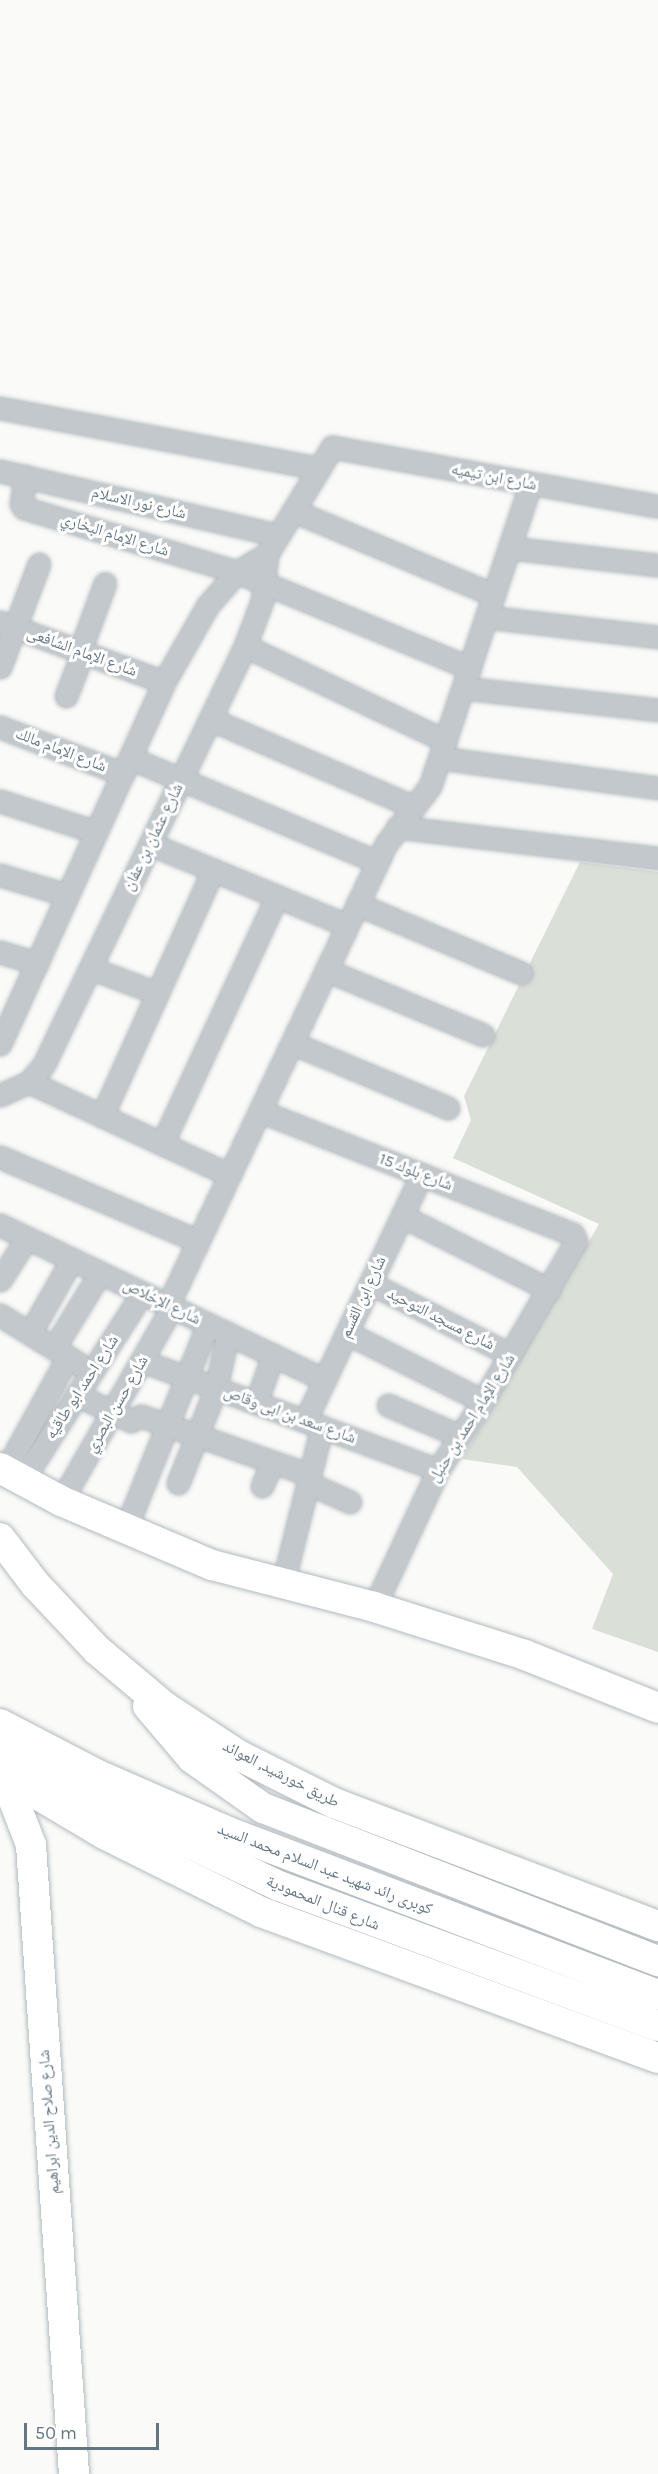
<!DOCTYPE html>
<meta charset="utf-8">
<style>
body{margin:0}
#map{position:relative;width:658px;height:2474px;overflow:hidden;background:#fafaf8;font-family:Karla,"Noto Naskh Arabic",sans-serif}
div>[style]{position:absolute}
.green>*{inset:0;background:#dadfd7}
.roads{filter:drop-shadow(0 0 2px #b3babf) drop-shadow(0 0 2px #b3babf)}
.street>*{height:21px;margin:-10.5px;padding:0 10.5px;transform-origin:10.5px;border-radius:10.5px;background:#c3c8cc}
.secondary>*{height:30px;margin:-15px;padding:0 15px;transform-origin:15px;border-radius:15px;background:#fff}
span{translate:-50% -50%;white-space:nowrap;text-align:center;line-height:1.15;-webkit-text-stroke:6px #fff;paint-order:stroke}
.street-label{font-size:16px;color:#657683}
.scale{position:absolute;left:24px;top:2423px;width:135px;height:27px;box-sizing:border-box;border:3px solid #657683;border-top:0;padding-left:8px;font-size:18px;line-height:21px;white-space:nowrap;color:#657683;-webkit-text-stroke:4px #fff;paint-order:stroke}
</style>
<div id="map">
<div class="green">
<i style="clip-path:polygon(580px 862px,658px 872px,658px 1652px,592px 1629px,613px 1574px,517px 1467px,462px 1459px,599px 1224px,453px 1158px,471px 1120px,464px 1096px)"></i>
</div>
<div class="roads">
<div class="street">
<i style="left:0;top:408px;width:325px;rotate:10.7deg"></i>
<i style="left:0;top:471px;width:285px;rotate:13deg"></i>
<i style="left:25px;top:476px;width:28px;rotate:98deg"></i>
<i style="left:21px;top:504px;width:5px;rotate:53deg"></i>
<i style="left:24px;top:508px;width:222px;rotate:16.7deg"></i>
<i style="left:237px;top:572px;width:252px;rotate:22.4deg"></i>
<i style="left:294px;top:511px;width:217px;rotate:22.8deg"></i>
<i style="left:510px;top:548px;width:149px;rotate:6.6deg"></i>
<i style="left:486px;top:617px;width:173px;rotate:6.6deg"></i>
<i style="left:0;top:622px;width:175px;rotate:20.1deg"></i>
<i style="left:245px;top:646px;width:222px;rotate:25.3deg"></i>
<i style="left:80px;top:651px;width:72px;rotate:-69.8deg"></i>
<i style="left:0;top:667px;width:110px;rotate:-69.3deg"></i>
<i style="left:463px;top:688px;width:196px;rotate:6.4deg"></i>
<i style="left:66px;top:696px;width:47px;rotate:-68.9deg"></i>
<i style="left:210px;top:719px;width:222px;rotate:23.3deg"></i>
<i style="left:0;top:727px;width:132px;rotate:20.9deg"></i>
<i style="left:130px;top:758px;width:268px;rotate:22.8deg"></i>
<i style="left:440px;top:758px;width:220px;rotate:7.8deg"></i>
<i style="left:0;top:801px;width:101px;rotate:17.9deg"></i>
<i style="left:397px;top:827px;width:263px;rotate:6.8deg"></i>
<i style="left:150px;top:844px;width:213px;rotate:22.4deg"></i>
<i style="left:0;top:875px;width:70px;rotate:16.6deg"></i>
<i style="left:357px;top:904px;width:178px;rotate:22.8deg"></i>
<i style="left:0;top:952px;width:39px;rotate:17deg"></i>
<i style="left:90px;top:968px;width:72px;rotate:20.5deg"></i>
<i style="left:326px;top:970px;width:170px;rotate:22.5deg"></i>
<i style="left:292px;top:1043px;width:169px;rotate:22.6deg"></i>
<i style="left:0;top:1044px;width:397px;rotate:-65.6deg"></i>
<i style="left:164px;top:682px;width:89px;rotate:-60.3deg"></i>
<i style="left:208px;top:605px;width:44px;rotate:-48.7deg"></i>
<i style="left:237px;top:572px;width:35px;rotate:-31deg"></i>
<i style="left:267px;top:554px;width:125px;rotate:-58.7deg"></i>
<i style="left:332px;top:447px;width:331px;rotate:10.3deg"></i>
<i style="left:29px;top:1082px;width:221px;rotate:24.9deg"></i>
<i style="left:0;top:1095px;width:32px;rotate:-24deg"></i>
<i style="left:29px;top:1082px;width:21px;rotate:-49deg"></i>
<i style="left:43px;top:1066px;width:466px;rotate:-64.3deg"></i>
<i style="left:245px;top:646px;width:48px;rotate:-69.3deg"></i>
<i style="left:262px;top:601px;width:47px;rotate:-83.9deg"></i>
<i style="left:260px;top:1111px;width:336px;rotate:21.5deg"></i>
<i style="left:573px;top:1234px;width:8px;rotate:67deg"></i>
<i style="left:576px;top:1241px;width:185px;rotate:120.2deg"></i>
<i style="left:483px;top:1401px;width:82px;rotate:123.1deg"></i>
<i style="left:438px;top:1470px;width:151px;rotate:115deg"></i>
<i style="left:102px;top:1116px;width:270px;rotate:-65.7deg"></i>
<i style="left:162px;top:1144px;width:273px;rotate:-65.1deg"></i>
<i style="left:0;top:1157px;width:215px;rotate:23deg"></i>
<i style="left:402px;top:1216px;width:165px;rotate:26.6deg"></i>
<i style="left:0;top:1225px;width:360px;rotate:25.5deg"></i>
<i style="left:0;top:1280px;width:50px;rotate:-57.3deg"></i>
<i style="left:370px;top:1283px;width:158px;rotate:27.1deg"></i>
<i style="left:168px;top:1305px;width:510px;rotate:-64.69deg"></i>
<i style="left:386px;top:844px;width:73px;rotate:-52.8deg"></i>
<i style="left:430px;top:786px;width:317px;rotate:-71.6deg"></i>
<i style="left:0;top:1315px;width:93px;rotate:31.8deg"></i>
<i style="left:30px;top:1333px;width:85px;rotate:-60.4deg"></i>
<i style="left:347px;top:1333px;width:152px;rotate:26.6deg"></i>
<i style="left:54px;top:1348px;width:88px;rotate:-58.5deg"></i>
<i style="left:142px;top:1361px;width:315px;rotate:20.2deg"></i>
<i style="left:77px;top:1395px;width:60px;rotate:25.7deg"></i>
<i style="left:131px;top:1421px;width:11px;rotate:-27deg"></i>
<i style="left:141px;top:1416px;width:179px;rotate:19.2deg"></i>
<i style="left:256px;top:1403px;width:51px;rotate:-70.5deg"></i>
<i style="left:388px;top:1405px;width:78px;rotate:23.3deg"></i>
<i style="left:305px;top:1421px;width:273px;rotate:-64.7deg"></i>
<i style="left:5px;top:1471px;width:130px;rotate:-61.1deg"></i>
<i style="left:22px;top:1481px;width:223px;rotate:-57.4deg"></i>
<i style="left:178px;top:1483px;width:102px;rotate:-68.2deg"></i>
<i style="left:216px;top:1388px;width:56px;rotate:-77.7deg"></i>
<i style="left:308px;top:1483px;width:46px;rotate:24.3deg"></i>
<i style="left:262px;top:1486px;width:26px;rotate:-67deg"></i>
<i style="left:61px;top:1501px;width:224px;rotate:-60.2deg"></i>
<i style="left:126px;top:1528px;width:220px;rotate:-68.1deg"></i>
<i style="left:283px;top:1583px;width:161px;rotate:-76deg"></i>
</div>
<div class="secondary">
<i style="left:0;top:1468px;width:69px;rotate:28.4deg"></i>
<i style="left:61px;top:1501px;width:164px;rotate:23deg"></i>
<i style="left:212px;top:1565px;width:167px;rotate:14.5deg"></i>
<i style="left:374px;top:1607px;width:158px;rotate:17.6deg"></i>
<i style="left:525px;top:1655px;width:143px;rotate:21.7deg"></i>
<i style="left:0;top:1538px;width:58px;rotate:52.7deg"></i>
<i style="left:35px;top:1584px;width:91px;rotate:46.8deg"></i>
<i style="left:97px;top:1650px;width:89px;rotate:40deg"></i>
<i style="left:165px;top:1707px;width:90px;rotate:33.2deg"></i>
<i style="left:240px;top:1756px;width:105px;rotate:26.6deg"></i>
<i style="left:334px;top:1803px;width:347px;rotate:20.8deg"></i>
<i style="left:148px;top:1706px;width:68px;rotate:49.8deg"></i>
<i style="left:192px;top:1758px;width:87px;rotate:35.2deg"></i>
<i style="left:263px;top:1808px;width:424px;rotate:21.2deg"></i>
<i style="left:0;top:1724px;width:110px;rotate:27.5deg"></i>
<i style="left:98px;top:1775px;width:140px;rotate:23.6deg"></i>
<i style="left:226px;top:1831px;width:462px;rotate:20.8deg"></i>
<i style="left:0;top:1753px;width:309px;rotate:25.5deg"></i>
<i style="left:279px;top:1886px;width:404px;rotate:20.3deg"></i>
<i style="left:0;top:1772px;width:121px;rotate:30.8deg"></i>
<i style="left:104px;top:1834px;width:175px;rotate:26.4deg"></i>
<i style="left:261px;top:1912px;width:423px;rotate:20.2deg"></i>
<i style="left:4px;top:1775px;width:75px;rotate:68.9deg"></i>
<i style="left:31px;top:1845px;width:630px;rotate:86.09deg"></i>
</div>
</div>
<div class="street-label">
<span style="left:494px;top:477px;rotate:11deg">شارع ابن تيميه</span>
<span style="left:139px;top:503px;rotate:13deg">شارع نور الاسلام</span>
<span style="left:115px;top:535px;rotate:17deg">شارع الإمام البخاري</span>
<span style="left:82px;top:652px;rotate:20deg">شارع الإمام الشافعى</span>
<span style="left:61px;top:750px;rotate:21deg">شارع الإمام مالك</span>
<span style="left:153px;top:837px;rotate:-64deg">شارع عثمان بن عفان</span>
<span style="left:416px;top:1172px;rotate:21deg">شارع بلوك 15</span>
<span style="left:363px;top:1297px;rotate:-65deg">شارع ابن القسم</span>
<span style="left:162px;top:1302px;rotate:26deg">شارع الإخلاص</span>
<span style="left:441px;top:1319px;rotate:27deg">شارع مسجد التوحيد</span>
<span style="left:82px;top:1387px;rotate:-57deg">شارع احمد ابو طاقيه</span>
<span style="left:117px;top:1404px;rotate:-60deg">شارع حسن البصري</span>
<span style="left:290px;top:1415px;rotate:20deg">شارع سعد بن ابى وقاص</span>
<span style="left:472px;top:1418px;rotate:-58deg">شارع الإمام احمد بن حنبل</span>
<span style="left:281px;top:1774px;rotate:27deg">طريق خورشيد, العوائد</span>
<span style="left:325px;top:1869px;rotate:21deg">كوبرى رائد شهيد عبد السلام محمد السيد</span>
<span style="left:323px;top:1903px;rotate:22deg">شارع قنال المحمودية</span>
<span style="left:49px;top:2122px;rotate:-94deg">شارع صلاح الدين ابراهيم</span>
</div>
<div class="scale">50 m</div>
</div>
